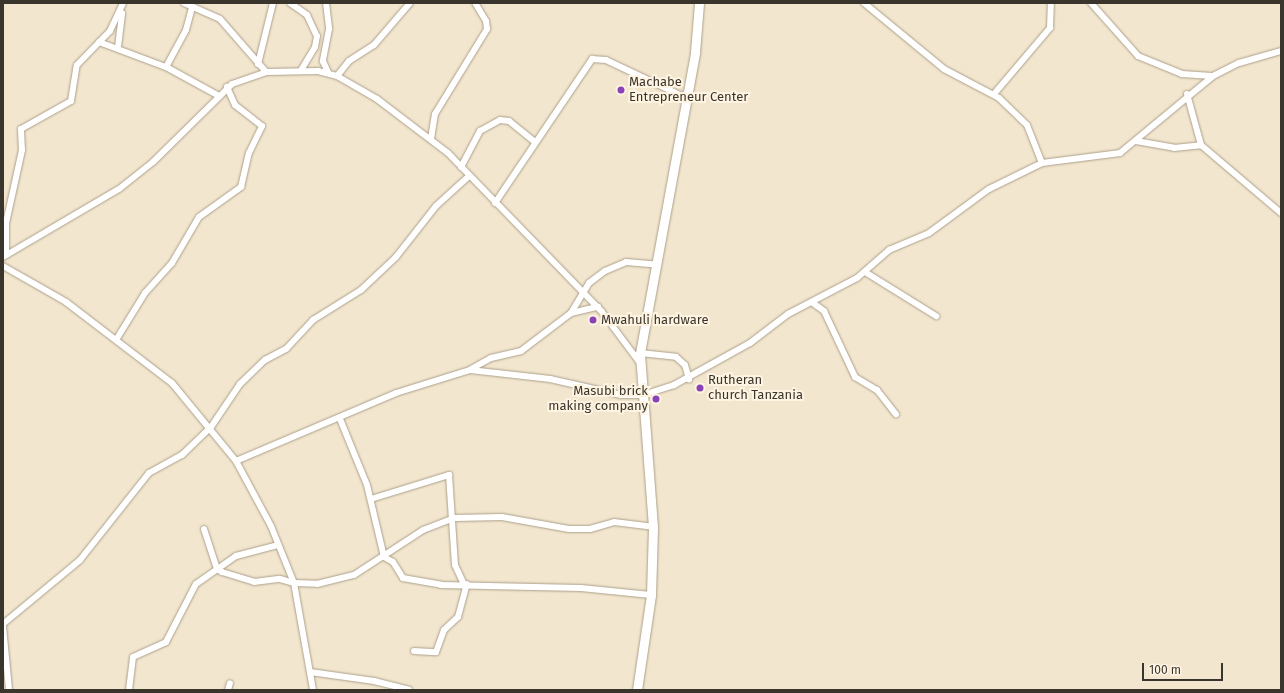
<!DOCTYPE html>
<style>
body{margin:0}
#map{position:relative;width:1284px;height:693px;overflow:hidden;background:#f3e6cf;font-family:"Fira Sans",sans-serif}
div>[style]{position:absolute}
.roads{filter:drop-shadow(0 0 1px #aca08a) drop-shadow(0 0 1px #aca08a)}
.street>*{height:6px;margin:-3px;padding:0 3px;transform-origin:3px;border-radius:3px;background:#fff}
.secondary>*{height:9px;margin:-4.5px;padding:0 4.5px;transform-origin:4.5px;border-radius:4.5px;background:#fff}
.dots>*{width:11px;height:11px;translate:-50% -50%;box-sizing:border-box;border:2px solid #fff4e1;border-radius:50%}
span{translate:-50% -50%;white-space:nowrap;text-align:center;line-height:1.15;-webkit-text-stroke:4px #fff4e1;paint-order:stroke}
.poi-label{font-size:13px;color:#3a352c}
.left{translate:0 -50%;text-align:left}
.right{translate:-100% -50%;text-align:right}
.frame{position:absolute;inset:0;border:4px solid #3a352c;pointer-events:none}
.scale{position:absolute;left:1142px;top:663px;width:81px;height:18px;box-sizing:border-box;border:2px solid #3a352c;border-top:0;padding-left:5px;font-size:12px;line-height:14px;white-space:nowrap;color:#3a352c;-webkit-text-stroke:3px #fff4e1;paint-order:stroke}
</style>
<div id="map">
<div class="roads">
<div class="street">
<i style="left:184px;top:3px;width:39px;rotate:24deg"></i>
<i style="left:220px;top:19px;width:70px;rotate:49deg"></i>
<i style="left:290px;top:3px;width:21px;rotate:35deg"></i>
<i style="left:307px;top:15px;width:23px;rotate:65deg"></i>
<i style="left:317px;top:36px;width:11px;rotate:100deg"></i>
<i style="left:315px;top:47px;width:26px;rotate:121deg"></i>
<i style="left:326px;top:3px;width:26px;rotate:83deg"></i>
<i style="left:329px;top:29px;width:33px;rotate:101deg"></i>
<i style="left:323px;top:61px;width:12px;rotate:66deg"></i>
<i style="left:864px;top:3px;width:104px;rotate:39.5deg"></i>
<i style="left:944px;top:69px;width:62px;rotate:27.8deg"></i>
<i style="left:999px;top:98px;width:39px;rotate:44deg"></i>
<i style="left:1027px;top:125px;width:41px;rotate:68.5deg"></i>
<i style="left:1091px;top:3px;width:71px;rotate:48.4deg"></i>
<i style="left:1138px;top:56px;width:48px;rotate:22.2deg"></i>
<i style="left:1182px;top:74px;width:30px;rotate:4deg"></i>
<i style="left:99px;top:42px;width:74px;rotate:20.6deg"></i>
<i style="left:168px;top:68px;width:58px;rotate:28.8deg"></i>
<i style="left:118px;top:47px;width:34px;rotate:-83deg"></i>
<i style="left:258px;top:64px;width:63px;rotate:-76.2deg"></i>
<i style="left:166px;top:67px;width:42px;rotate:-61.6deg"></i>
<i style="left:186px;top:30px;width:24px;rotate:-75deg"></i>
<i style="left:337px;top:76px;width:19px;rotate:-51deg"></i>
<i style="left:349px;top:61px;width:30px;rotate:-33deg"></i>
<i style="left:374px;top:45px;width:55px;rotate:-49.4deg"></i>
<i style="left:994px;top:94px;width:87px;rotate:-49.7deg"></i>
<i style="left:1050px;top:28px;width:25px;rotate:-88deg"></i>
<i style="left:1187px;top:94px;width:53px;rotate:74.6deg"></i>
<i style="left:1201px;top:145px;width:105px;rotate:40.4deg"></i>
<i style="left:431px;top:139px;width:25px;rotate:-81deg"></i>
<i style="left:435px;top:114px;width:100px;rotate:-58.5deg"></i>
<i style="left:487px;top:29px;width:8px;rotate:-97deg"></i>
<i style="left:486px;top:21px;width:21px;rotate:-121deg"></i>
<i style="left:1136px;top:141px;width:39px;rotate:10deg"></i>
<i style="left:1174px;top:148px;width:27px;rotate:-6deg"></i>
<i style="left:461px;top:167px;width:41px;rotate:-62.2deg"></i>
<i style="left:480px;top:131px;width:23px;rotate:-29deg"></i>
<i style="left:500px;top:120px;width:9px;rotate:6deg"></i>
<i style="left:509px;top:121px;width:32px;rotate:39deg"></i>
<i style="left:495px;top:203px;width:174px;rotate:-56deg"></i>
<i style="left:592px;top:59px;width:14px;rotate:4deg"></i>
<i style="left:606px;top:60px;width:84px;rotate:25.3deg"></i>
<i style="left:682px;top:96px;width:7px;rotate:56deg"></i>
<i style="left:6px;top:255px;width:32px;rotate:-90deg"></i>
<i style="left:6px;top:223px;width:75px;rotate:-77.6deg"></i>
<i style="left:22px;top:150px;width:21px;rotate:-93deg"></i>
<i style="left:21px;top:129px;width:57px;rotate:-29.2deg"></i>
<i style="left:71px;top:101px;width:36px;rotate:-81deg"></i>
<i style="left:77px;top:65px;width:47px;rotate:-45.9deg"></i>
<i style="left:110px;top:31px;width:31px;rotate:-65deg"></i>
<i style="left:3px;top:257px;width:134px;rotate:-30.4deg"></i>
<i style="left:119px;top:189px;width:43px;rotate:-38.5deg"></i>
<i style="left:153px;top:162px;width:111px;rotate:-44.6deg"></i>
<i style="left:232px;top:84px;width:36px;rotate:-19deg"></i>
<i style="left:266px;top:72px;width:52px;rotate:-1.1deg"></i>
<i style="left:318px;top:71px;width:20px;rotate:15deg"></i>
<i style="left:337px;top:76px;width:46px;rotate:29.9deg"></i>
<i style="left:377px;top:99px;width:89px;rotate:37.3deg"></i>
<i style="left:448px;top:153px;width:221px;rotate:45.9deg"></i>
<i style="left:602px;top:312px;width:64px;rotate:53.3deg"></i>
<i style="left:3px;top:266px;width:73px;rotate:29.7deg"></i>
<i style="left:66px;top:302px;width:133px;rotate:37.4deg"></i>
<i style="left:172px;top:383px;width:101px;rotate:50.6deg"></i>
<i style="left:236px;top:461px;width:74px;rotate:61.7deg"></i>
<i style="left:271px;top:526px;width:61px;rotate:68deg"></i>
<i style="left:294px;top:583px;width:23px;rotate:2deg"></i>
<i style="left:317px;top:584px;width:38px;rotate:-14deg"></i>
<i style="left:354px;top:575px;width:82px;rotate:-33.1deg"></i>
<i style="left:423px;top:530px;width:34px;rotate:-21deg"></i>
<i style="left:455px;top:518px;width:47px;rotate:-1.2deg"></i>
<i style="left:502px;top:517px;width:68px;rotate:10.2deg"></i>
<i style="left:569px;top:529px;width:21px"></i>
<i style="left:590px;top:529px;width:25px;rotate:-16deg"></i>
<i style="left:614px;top:522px;width:39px;rotate:7deg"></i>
<i style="left:865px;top:272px;width:84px;rotate:31.8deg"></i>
<i style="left:813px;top:303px;width:14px;rotate:36deg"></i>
<i style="left:824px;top:311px;width:73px;rotate:64.8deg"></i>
<i style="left:855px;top:377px;width:26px;rotate:31deg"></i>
<i style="left:877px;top:390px;width:31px;rotate:52deg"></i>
<i style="left:571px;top:313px;width:35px;rotate:-59deg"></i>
<i style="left:589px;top:283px;width:20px;rotate:-37deg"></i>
<i style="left:605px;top:271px;width:23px;rotate:-23deg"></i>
<i style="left:626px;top:262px;width:32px;rotate:5deg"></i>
<i style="left:116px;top:340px;width:55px;rotate:-58.3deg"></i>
<i style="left:145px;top:293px;width:40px;rotate:-48deg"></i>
<i style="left:172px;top:263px;width:53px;rotate:-59.6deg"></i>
<i style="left:199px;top:217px;width:52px;rotate:-35.5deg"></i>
<i style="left:241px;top:187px;width:35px;rotate:-77deg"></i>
<i style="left:249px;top:153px;width:30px;rotate:-64deg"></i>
<i style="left:262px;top:126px;width:34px;rotate:-142deg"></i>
<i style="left:235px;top:105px;width:20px;rotate:-114deg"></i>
<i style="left:640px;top:353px;width:36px;rotate:6deg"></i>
<i style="left:676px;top:357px;width:12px;rotate:42deg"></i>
<i style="left:685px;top:365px;width:15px;rotate:74deg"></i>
<i style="left:471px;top:369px;width:23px;rotate:-29deg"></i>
<i style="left:491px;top:358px;width:31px;rotate:-13deg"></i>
<i style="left:521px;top:351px;width:63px;rotate:-37.2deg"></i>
<i style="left:571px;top:313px;width:28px;rotate:-13deg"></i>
<i style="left:340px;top:419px;width:71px;rotate:67.8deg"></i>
<i style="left:367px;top:485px;width:74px;rotate:76.7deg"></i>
<i style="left:384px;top:557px;width:10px;rotate:29deg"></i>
<i style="left:393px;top:562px;width:19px;rotate:58deg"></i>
<i style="left:403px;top:578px;width:39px;rotate:10deg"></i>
<i style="left:441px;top:585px;width:140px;rotate:1.2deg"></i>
<i style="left:581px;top:588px;width:70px;rotate:5.7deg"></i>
<i style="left:236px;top:461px;width:174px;rotate:-23deg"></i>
<i style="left:396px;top:393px;width:77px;rotate:-17.3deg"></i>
<i style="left:470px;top:370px;width:81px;rotate:6.4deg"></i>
<i style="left:550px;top:379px;width:73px;rotate:12.7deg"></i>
<i style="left:621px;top:395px;width:22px"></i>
<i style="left:643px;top:395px;width:33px;rotate:-18deg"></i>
<i style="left:674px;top:385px;width:87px;rotate:-28.9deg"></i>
<i style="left:750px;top:343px;width:48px;rotate:-37.3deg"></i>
<i style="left:788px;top:314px;width:78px;rotate:-27.6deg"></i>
<i style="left:857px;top:278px;width:43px;rotate:-41.2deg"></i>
<i style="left:889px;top:250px;width:43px;rotate:-23deg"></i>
<i style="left:929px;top:233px;width:74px;rotate:-36.3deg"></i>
<i style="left:989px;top:189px;width:59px;rotate:-26.1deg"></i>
<i style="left:1042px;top:163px;width:79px;rotate:-7.3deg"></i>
<i style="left:1120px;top:153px;width:121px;rotate:-39.6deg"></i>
<i style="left:1213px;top:76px;width:29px;rotate:-27deg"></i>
<i style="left:1239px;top:63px;width:44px;rotate:-15.9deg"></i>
<i style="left:371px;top:499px;width:82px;rotate:-17.1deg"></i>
<i style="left:449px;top:475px;width:90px;rotate:86.2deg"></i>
<i style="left:455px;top:565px;width:21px;rotate:65deg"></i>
<i style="left:204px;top:529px;width:42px;rotate:72deg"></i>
<i style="left:217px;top:569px;width:6px;rotate:31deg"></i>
<i style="left:222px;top:572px;width:34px;rotate:17deg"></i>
<i style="left:254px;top:582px;width:26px;rotate:-7deg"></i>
<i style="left:280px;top:579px;width:15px;rotate:16deg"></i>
<i style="left:294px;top:583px;width:109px;rotate:79.9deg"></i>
<i style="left:3px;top:624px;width:100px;rotate:-39.7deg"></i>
<i style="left:80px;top:560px;width:111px;rotate:-51.6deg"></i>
<i style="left:149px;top:473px;width:38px;rotate:-29deg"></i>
<i style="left:182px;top:455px;width:40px;rotate:-44deg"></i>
<i style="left:211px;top:427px;width:52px;rotate:-56deg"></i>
<i style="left:240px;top:384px;width:35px;rotate:-44deg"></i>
<i style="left:265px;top:360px;width:24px;rotate:-28deg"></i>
<i style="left:286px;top:349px;width:40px;rotate:-47deg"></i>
<i style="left:313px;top:320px;width:57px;rotate:-32deg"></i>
<i style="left:361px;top:290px;width:48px;rotate:-43.3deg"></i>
<i style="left:396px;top:257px;width:65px;rotate:-51.9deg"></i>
<i style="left:436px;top:206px;width:45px;rotate:-42.3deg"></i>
<i style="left:3px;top:626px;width:64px;rotate:84.6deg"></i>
<i style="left:414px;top:651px;width:22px;rotate:3deg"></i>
<i style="left:436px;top:652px;width:23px;rotate:-70deg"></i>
<i style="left:444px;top:630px;width:19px;rotate:-43deg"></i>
<i style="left:458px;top:617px;width:34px;rotate:-75deg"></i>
<i style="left:310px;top:672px;width:65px;rotate:8deg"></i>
<i style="left:374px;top:681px;width:36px;rotate:14deg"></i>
<i style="left:129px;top:690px;width:33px;rotate:-83deg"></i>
<i style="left:133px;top:657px;width:36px;rotate:-24deg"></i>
<i style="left:166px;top:642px;width:65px;rotate:-62.7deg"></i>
<i style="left:196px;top:584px;width:49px;rotate:-35deg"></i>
<i style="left:236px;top:556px;width:43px;rotate:-14.7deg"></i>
<i style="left:228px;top:690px;width:7px;rotate:-74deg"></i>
</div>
<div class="secondary">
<i style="left:637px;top:690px;width:96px;rotate:-81.6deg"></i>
<i style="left:651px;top:595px;width:68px;rotate:-88.3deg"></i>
<i style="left:653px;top:527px;width:174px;rotate:-94.3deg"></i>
<i style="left:640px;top:353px;width:306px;rotate:-79.6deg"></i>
<i style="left:695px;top:52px;width:49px;rotate:-85.3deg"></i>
</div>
</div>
<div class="dots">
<i style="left:621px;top:90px;background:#8943b7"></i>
<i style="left:593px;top:320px;background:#8943b7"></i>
<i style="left:700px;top:388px;background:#8943b7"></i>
<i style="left:656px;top:399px;background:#8943b7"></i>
</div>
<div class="poi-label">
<span class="left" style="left:629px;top:90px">Machabe<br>Entrepreneur Center</span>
<span class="left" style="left:601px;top:320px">Mwahuli hardware</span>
<span class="left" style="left:708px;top:388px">Rutheran<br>church Tanzania</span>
<span class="right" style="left:648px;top:399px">Masubi brick<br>making company</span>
</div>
<div class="frame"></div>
<div class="scale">100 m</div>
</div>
